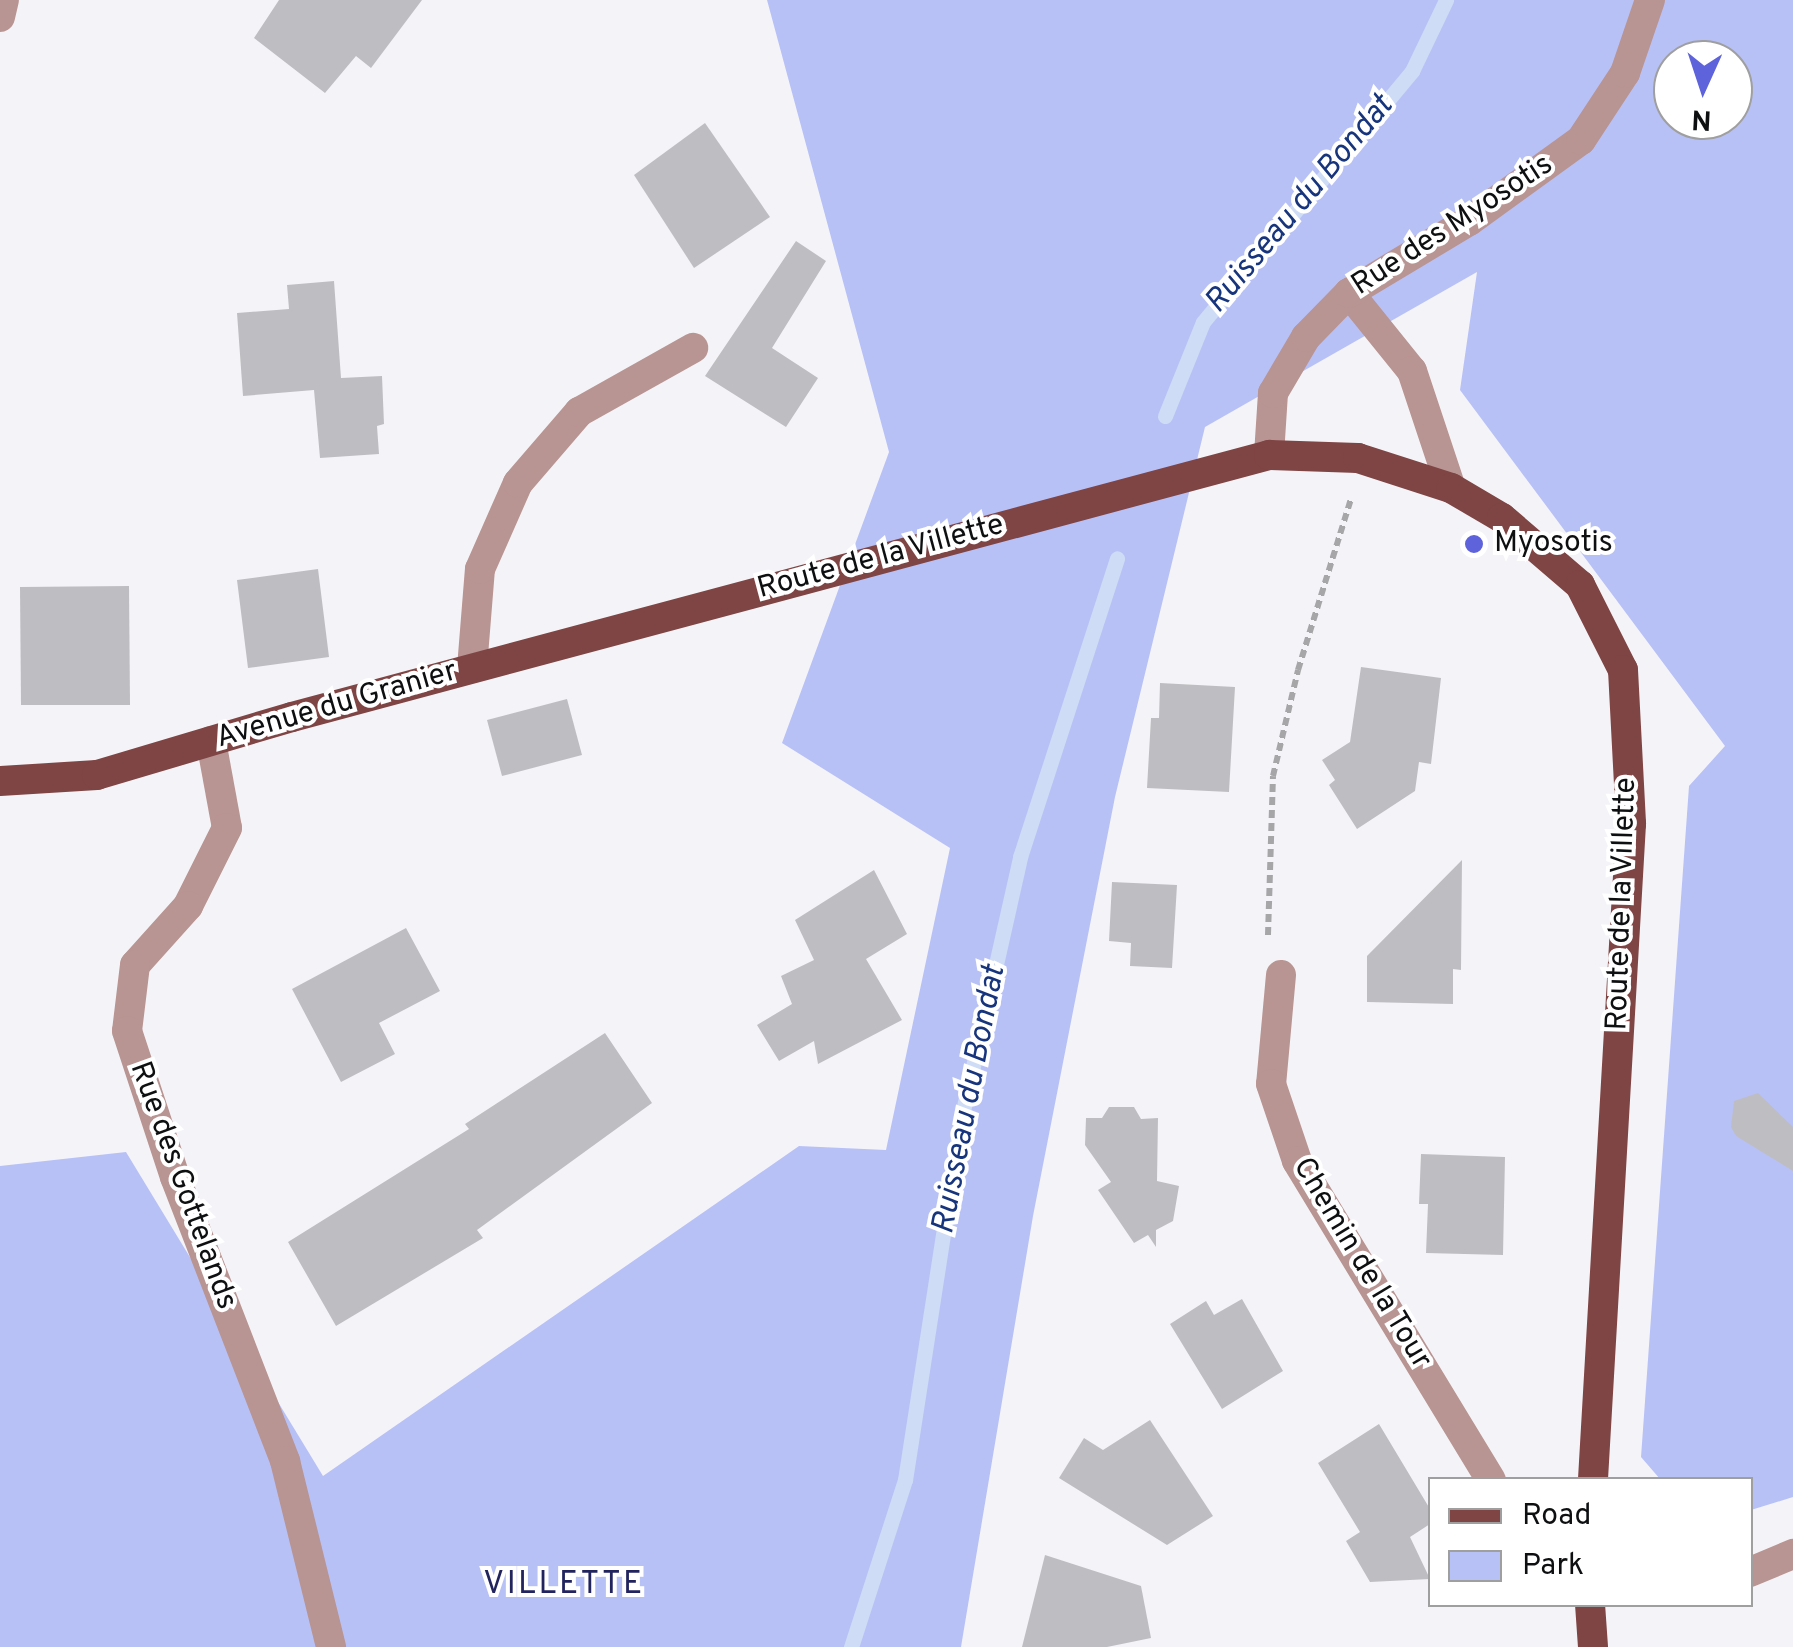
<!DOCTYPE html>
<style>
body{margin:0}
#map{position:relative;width:1793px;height:1647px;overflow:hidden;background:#f4f4f8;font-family:Overpass,sans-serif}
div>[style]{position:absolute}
.green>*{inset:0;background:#b8c1f6}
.stream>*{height:15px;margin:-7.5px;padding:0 7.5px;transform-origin:7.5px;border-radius:7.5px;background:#cfdcf6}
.building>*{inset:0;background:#bebec2}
.path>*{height:6px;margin-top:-3px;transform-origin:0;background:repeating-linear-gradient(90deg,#a6a6a9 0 8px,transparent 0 13px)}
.minor>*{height:30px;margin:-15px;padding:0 15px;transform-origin:15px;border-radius:15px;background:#b89492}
.major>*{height:30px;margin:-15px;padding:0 15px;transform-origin:15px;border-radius:15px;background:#7f4444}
.dots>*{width:28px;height:28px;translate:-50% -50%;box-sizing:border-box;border:5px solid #fff;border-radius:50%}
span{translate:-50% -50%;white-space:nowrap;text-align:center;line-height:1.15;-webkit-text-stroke:8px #fff;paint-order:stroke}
.street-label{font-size:30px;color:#0e0f10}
.poi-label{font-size:30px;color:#0e0f10}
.left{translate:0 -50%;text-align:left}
.water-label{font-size:32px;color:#17357c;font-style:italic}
.neighbourhood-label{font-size:32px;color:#22245d;letter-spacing:2.5px}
.legend{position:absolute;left:1428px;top:1477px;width:325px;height:130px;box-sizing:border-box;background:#fff;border:2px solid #9f9f9f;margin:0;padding:12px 18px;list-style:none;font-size:30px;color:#0e0f10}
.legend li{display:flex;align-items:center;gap:20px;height:50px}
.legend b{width:50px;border:2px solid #9f9f9f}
.north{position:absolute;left:1653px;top:40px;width:100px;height:100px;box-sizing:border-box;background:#fff;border:2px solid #9f9f9f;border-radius:50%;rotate:183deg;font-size:28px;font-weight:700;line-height:40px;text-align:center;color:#0e0f10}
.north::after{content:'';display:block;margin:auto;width:35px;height:45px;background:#5e63db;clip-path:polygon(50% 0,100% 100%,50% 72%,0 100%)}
</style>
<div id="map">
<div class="green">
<i style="clip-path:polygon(evenodd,767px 0,1793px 0,1793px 1497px,1751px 1510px,1750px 1480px,1660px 1479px,1641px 1457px,1689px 786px,1725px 746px,1460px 390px,1477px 272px,1205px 427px,1115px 797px,1033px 1216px,961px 1647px,0 1647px,0 1166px,126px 1152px,323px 1476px,799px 1146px,886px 1150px,950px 848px,782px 743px,889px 452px,767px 0,1673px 60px,1733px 60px,1733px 120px,1673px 120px,1673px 60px)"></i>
</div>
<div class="stream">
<i style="left:1165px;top:416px;width:101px;rotate:-68deg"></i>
<i style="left:1203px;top:322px;width:327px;rotate:-50.2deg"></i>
<i style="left:1412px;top:71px;width:79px;rotate:-64.4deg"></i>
<i style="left:851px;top:1647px;width:176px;rotate:-72.1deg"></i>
<i style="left:905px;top:1480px;width:360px;rotate:-81.2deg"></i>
<i style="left:960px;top:1124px;width:274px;rotate:-77.3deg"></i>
<i style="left:1020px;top:857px;width:314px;rotate:-72deg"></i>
</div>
<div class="building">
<i style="clip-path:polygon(279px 0,422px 0,371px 68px,356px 56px,325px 93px,254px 38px)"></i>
<i style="clip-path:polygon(705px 123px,770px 217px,694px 268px,634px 175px)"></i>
<i style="clip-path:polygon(796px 241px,826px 261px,772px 348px,818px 378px,786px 427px,705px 376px)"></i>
<i style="clip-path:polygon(334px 281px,341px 378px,382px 376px,384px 424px,377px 426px,379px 454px,320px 458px,314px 390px,243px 396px,237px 313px,289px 309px,287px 285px)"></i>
<i style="clip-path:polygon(318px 569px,329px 657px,248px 668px,237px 580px)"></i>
<i style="clip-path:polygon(129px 586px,130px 705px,21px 705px,20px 587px)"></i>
<i style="clip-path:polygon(1361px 667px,1441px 678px,1431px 764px,1419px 762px,1415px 791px,1357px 829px,1329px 785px,1335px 780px,1322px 760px,1350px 742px)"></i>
<i style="clip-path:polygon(1160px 683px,1235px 687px,1229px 792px,1147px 788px,1151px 718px,1159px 718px)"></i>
<i style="clip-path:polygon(567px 699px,582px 755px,502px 776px,487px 720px)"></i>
<i style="clip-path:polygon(1462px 860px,1461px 970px,1453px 969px,1453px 1004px,1367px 1002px,1367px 956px)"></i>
<i style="clip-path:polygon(874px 870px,907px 934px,866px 959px,902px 1020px,818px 1064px,814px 1041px,779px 1061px,757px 1025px,792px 1004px,781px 976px,814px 960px,795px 920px)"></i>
<i style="clip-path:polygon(1112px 882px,1177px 885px,1172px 968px,1130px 966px,1131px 943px,1109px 941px)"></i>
<i style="clip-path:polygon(406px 928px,440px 991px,379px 1023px,395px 1054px,341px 1082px,292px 989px)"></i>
<i style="clip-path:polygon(605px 1033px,652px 1103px,477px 1230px,483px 1238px,336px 1326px,288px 1242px,469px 1129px,465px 1124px)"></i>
<i style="clip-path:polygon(1758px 1093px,1793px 1127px,1793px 1171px,1736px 1136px,1731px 1127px,1734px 1101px)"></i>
<i style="clip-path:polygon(1109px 1107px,1134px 1107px,1141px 1119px,1158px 1118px,1157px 1181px,1179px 1186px,1173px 1221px,1156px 1230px,1156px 1247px,1148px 1235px,1134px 1243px,1098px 1190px,1111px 1182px,1085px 1145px,1086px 1118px,1102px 1118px)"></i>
<i style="clip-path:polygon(1421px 1154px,1505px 1157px,1503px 1255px,1426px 1253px,1428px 1204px,1419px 1204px)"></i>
<i style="clip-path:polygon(1242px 1299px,1283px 1371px,1222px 1409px,1170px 1324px,1206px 1301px,1214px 1315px)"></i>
<i style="clip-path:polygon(1150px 1420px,1213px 1516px,1167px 1545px,1059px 1478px,1084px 1438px,1103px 1450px)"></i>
<i style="clip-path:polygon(1379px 1424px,1430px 1509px,1430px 1524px,1410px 1537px,1430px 1579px,1370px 1582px,1346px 1541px,1360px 1532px,1318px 1463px)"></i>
<i style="clip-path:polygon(1045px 1555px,1141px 1586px,1151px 1638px,1107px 1647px,1022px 1647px)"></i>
</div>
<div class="path">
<i style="left:1268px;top:935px;width:159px;rotate:-88.2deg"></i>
<i style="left:1273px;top:776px;width:109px;rotate:-76.7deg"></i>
<i style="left:1298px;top:670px;width:179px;rotate:-72.8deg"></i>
</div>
<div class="minor">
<i style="left:0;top:17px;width:17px;rotate:-77deg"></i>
<i style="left:1349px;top:293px;width:100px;rotate:51.1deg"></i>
<i style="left:1412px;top:371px;width:123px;rotate:71.6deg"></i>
<i style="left:1269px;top:455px;width:62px;rotate:-86.3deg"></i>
<i style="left:1273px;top:393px;width:65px;rotate:-59.5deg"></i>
<i style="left:1306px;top:337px;width:62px;rotate:-45.7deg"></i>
<i style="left:1349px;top:293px;width:140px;rotate:-31deg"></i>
<i style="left:1469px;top:221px;width:138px;rotate:-35.9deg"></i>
<i style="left:1581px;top:140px;width:80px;rotate:-56.7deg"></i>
<i style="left:1625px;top:73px;width:77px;rotate:-71.1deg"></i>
<i style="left:472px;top:668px;width:99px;rotate:-85.4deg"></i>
<i style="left:480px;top:569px;width:94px;rotate:-66.2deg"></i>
<i style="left:518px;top:483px;width:94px;rotate:-49.3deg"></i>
<i style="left:579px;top:412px;width:131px;rotate:-29.3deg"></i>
<i style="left:211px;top:741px;width:88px;rotate:79.6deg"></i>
<i style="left:227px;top:828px;width:87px;rotate:116.6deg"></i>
<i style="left:188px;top:906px;width:79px;rotate:131.9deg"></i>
<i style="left:135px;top:965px;width:66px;rotate:96.9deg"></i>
<i style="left:127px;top:1031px;width:154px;rotate:71.8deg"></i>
<i style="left:175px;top:1177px;width:305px;rotate:68.8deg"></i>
<i style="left:285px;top:1461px;width:192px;rotate:76.1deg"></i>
<i style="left:1281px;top:975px;width:109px;rotate:95.2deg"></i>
<i style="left:1271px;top:1084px;width:81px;rotate:71.3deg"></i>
<i style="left:1297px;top:1161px;width:373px;rotate:58.7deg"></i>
<i style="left:1750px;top:1572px;width:47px;rotate:-22.7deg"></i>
</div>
<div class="major">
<i style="left:0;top:781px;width:97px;rotate:-3.5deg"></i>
<i style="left:97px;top:775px;width:203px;rotate:-16.6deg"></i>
<i style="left:292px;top:717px;width:1012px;rotate:-15.01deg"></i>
<i style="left:1269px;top:455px;width:89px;rotate:1.9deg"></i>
<i style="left:1358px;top:458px;width:98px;rotate:17.9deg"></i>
<i style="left:1451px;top:488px;width:59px;rotate:30.5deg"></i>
<i style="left:1502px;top:518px;width:103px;rotate:40.7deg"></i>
<i style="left:1580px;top:585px;width:95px;rotate:63.2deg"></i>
<i style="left:1623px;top:670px;width:154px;rotate:87deg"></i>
<i style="left:1631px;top:824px;width:657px;rotate:93.32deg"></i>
<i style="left:1590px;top:1604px;width:43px;rotate:86deg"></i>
</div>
<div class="dots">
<i style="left:1474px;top:544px;background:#5e63db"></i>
</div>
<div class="street-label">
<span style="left:1453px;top:226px;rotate:-33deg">Rue des Myosotis</span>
<span style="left:881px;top:558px;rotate:-15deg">Route de la Villette</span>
<span style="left:337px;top:706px;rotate:-16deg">Avenue du Granier</span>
<span style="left:1623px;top:904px;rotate:-88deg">Route de la Villette</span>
<span style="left:182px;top:1186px;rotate:70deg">Rue des Gottelands</span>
<span style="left:1361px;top:1264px;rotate:59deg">Chemin de la Tour</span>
</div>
<div class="poi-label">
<span class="left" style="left:1494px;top:544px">Myosotis</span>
</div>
<div class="water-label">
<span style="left:1300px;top:205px;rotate:-50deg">Ruisseau du Bondat</span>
<span style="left:970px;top:1100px;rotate:-79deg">Ruisseau du Bondat</span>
</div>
<div class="neighbourhood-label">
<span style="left:564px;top:1585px">VILLETTE</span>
</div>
<ul class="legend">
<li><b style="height:12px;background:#7f4444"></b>Road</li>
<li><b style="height:28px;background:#b8c1f6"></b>Park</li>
</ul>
<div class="north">N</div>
</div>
